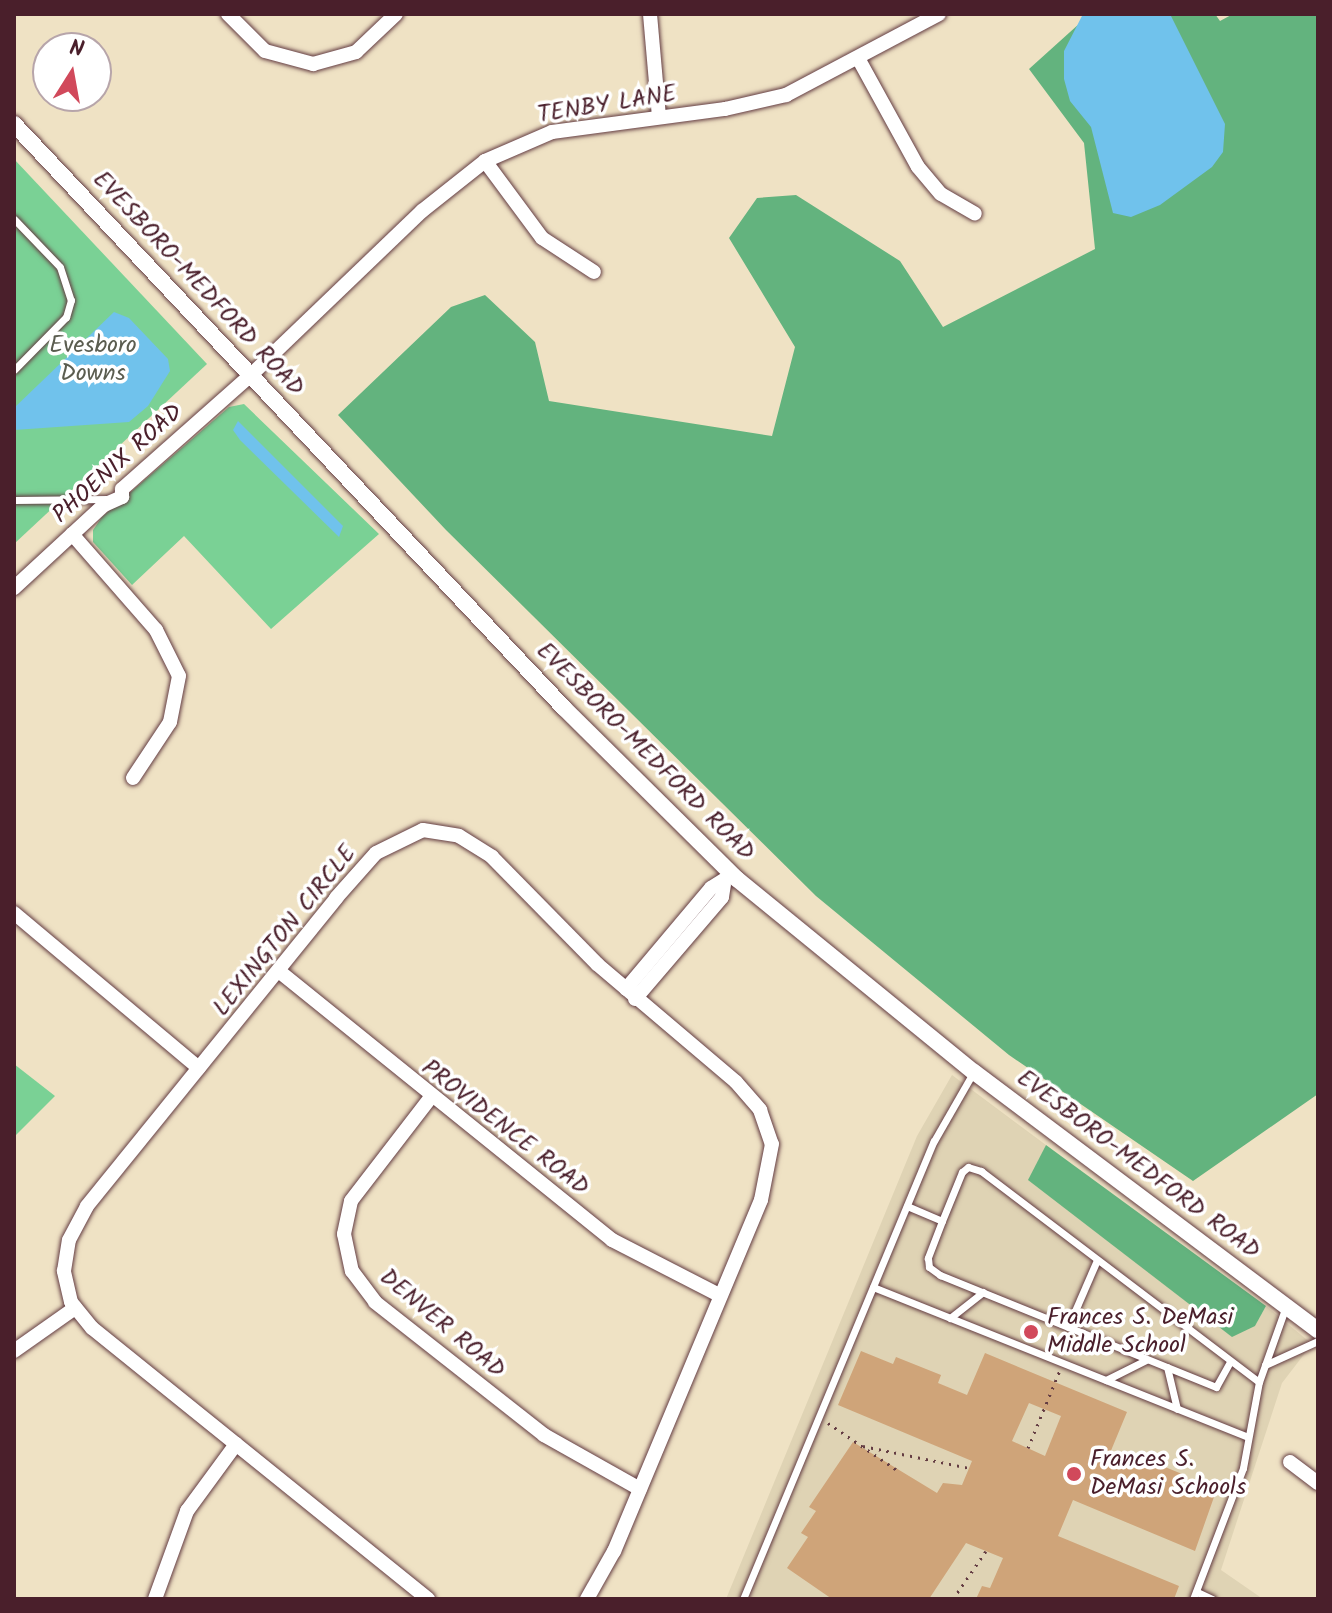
<!DOCTYPE html>
<style>
body{margin:0}
#map{position:relative;width:1332px;height:1613px;overflow:hidden;background:#efe2c4;font-family:Kalam,sans-serif}
div>[style]{position:absolute}
.built>*{inset:0;background:#dfd3b4}
.green>*{inset:0;background:#7ad195}
.forest>*{inset:0;background:#63b37e}
.water>*{inset:0;background:#70c2ec}
.building>*{inset:0;background:#cfa479}
.path>*{height:3px;margin-top:-1.5px;transform-origin:0;background:repeating-linear-gradient(90deg,#633c42 0 2px,transparent 0 8px)}
.roads{filter:drop-shadow(0 0 2px #633c42) drop-shadow(0 0 2px #633c42)}
.service>*{height:7px;margin:-3.5px;padding:0 3.5px;transform-origin:3.5px;border-radius:3.5px;background:#fff}
.minor>*{height:14px;margin:-7px;padding:0 7px;transform-origin:7px;border-radius:7px;background:#fff}
.tertiary>*{height:16px;margin:-8px;padding:0 8px;transform-origin:8px;border-radius:8px;background:#fff}
.dots>*{width:22px;height:22px;translate:-50% -50%;box-sizing:border-box;border:4px solid #fff;border-radius:50%}
span{translate:-50% -50%;white-space:nowrap;text-align:center;line-height:1.15;-webkit-text-stroke:7px #fff;paint-order:stroke}
.street-label{font-size:24px;color:#4a1f2b}
.park-label{font-size:24px;color:#5b5d50}
.poi-label{font-size:24px;color:#4a1f2b}
.left{translate:0 -50%;text-align:left}
.frame{position:absolute;inset:0;border:16px solid #4a1f2b;pointer-events:none}
.north{position:absolute;left:32px;top:32px;width:80px;height:80px;box-sizing:border-box;background:#fff;border:2px solid #b7a5aa;border-radius:50%;rotate:11deg;font-size:22px;font-weight:700;line-height:32px;text-align:center;color:#4a1f2b}
.north::after{content:'';display:block;margin:auto;width:28px;height:36px;background:#d1495b;clip-path:polygon(50% 0,100% 100%,50% 72%,0 100%)}
</style>
<div id="map">
<div class="built">
<i style="clip-path:polygon(952px 1075px,1046px 1145px,1029px 1180px,1255px 1326px,1266px 1306px,1312px 1344px,1282px 1383px,1221px 1570px,1263px 1599px,726px 1599px,917px 1136px)"></i>
</div>
<div class="green">
<i style="clip-path:polygon(14px 159px,207px 364px,14px 544px)"></i>
<i style="clip-path:polygon(244px 404px,379px 534px,271px 629px,184px 536px,132px 585px,93px 542px,93px 530px,102px 517px,229px 407px)"></i>
<i style="clip-path:polygon(14px 1064px,55px 1096px,14px 1137px)"></i>
</div>
<div class="forest">
<i style="clip-path:polygon(1090px 14px,1215px 14px,1220px 21px,1233px 14px,1318px 14px,1318px 1094px,1193px 1181px,1009px 1055px,816px 896px,446px 530px,338px 415px,451px 307px,485px 295px,535px 342px,549px 401px,772px 436px,795px 347px,729px 238px,757px 198px,796px 195px,900px 261px,943px 327px,1095px 249px,1084px 143px,1029px 69px)"></i>
<i style="clip-path:polygon(1046px 1145px,1266px 1306px,1255px 1326px,1232px 1337px,1028px 1180px)"></i>
</div>
<div class="water">
<i style="clip-path:polygon(1083px 14px,1170px 14px,1225px 124px,1223px 152px,1212px 167px,1160px 205px,1131px 217px,1113px 213px,1091px 127px,1070px 101px,1064px 79px,1064px 51px)"></i>
<i style="clip-path:polygon(114px 312px,129px 318px,168px 359px,170px 371px,148px 406px,129px 422px,14px 430px,14px 408px)"></i>
<i style="clip-path:polygon(238px 421px,343px 526px,339px 537px,240px 440px,233px 430px)"></i>
</div>
<div class="building">
<i style="clip-path:polygon(evenodd,861px 1351px,893px 1364px,896px 1357px,941px 1375px,938px 1383px,967px 1395px,985px 1353px,1127px 1412px,1110px 1453px,1140px 1465px,1143px 1458px,1187px 1476px,1184px 1483px,1214px 1497px,1195px 1551px,1073px 1500px,1058px 1536px,1179px 1586px,1174px 1599px,976px 1599px,982px 1586px,990px 1588px,1003px 1558px,966px 1543px,929px 1599px,832px 1599px,787px 1568px,808px 1537px,801px 1533px,816px 1511px,809px 1507px,853px 1442px,937px 1493px,943px 1483px,962px 1485px,972px 1461px,838px 1405px,861px 1351px,1029px 1403px,1061px 1416px,1045px 1456px,1012px 1441px,1029px 1403px)"></i>
</div>
<div class="path">
<i style="left:828px;top:1423px;width:83px;rotate:34.3deg"></i>
<i style="left:863px;top:1446px;width:108px;rotate:11.7deg"></i>
<i style="left:1028px;top:1448px;width:84px;rotate:-67.7deg"></i>
<i style="left:953px;top:1599px;width:58px;rotate:-55.5deg"></i>
</div>
<div class="roads">
<div class="service">
<i style="left:14px;top:219px;width:66px;rotate:46.2deg"></i>
<i style="left:60px;top:267px;width:35px;rotate:72deg"></i>
<i style="left:71px;top:300px;width:18px;rotate:106deg"></i>
<i style="left:66px;top:317px;width:74px;rotate:134.5deg"></i>
<i style="left:14px;top:500px;width:94px;rotate:-0.6deg"></i>
<i style="left:907px;top:1206px;width:38px;rotate:23deg"></i>
<i style="left:942px;top:1221px;width:53px;rotate:-67.8deg"></i>
<i style="left:962px;top:1172px;width:8px;rotate:-40deg"></i>
<i style="left:968px;top:1167px;width:14px;rotate:17deg"></i>
<i style="left:981px;top:1171px;width:349px;rotate:37.2deg"></i>
<i style="left:942px;top:1221px;width:40px;rotate:111deg"></i>
<i style="left:928px;top:1258px;width:9px;rotate:84deg"></i>
<i style="left:929px;top:1267px;width:14px;rotate:36deg"></i>
<i style="left:940px;top:1275px;width:298px;rotate:22.1deg"></i>
<i style="left:1216px;top:1387px;width:29px;rotate:-61deg"></i>
<i style="left:873px;top:1287px;width:402px;rotate:21.8deg"></i>
<i style="left:950px;top:1318px;width:42px;rotate:-38.2deg"></i>
<i style="left:1068px;top:1327px;width:73px;rotate:-66.6deg"></i>
<i style="left:1265px;top:1365px;width:58px;rotate:-24.4deg"></i>
<i style="left:1167px;top:1367px;width:43px;rotate:76.6deg"></i>
<i style="left:1106px;top:1380px;width:45px;rotate:-26.6deg"></i>
<i style="left:1197px;top:1592px;width:17px;rotate:25deg"></i>
<i style="left:743px;top:1599px;width:496px;rotate:-67.4deg"></i>
<i style="left:934px;top:1141px;width:78px;rotate:-60.2deg"></i>
<i style="left:1193px;top:1599px;width:140px;rotate:-69.1deg"></i>
<i style="left:1243px;top:1468px;width:87px;rotate:-79.5deg"></i>
<i style="left:1259px;top:1382px;width:81px;rotate:-70.4deg"></i>
</div>
<div class="minor">
<i style="left:228px;top:14px;width:52px;rotate:45deg"></i>
<i style="left:265px;top:51px;width:50px;rotate:15.2deg"></i>
<i style="left:313px;top:64px;width:45px;rotate:-15.6deg"></i>
<i style="left:356px;top:52px;width:55px;rotate:-43.5deg"></i>
<i style="left:650px;top:14px;width:102px;rotate:85deg"></i>
<i style="left:858px;top:58px;width:124px;rotate:61.2deg"></i>
<i style="left:918px;top:167px;width:35px;rotate:50deg"></i>
<i style="left:941px;top:194px;width:39px;rotate:30deg"></i>
<i style="left:485px;top:161px;width:96px;rotate:53.5deg"></i>
<i style="left:542px;top:238px;width:62px;rotate:33.2deg"></i>
<i style="left:72px;top:534px;width:128px;rotate:48.8deg"></i>
<i style="left:156px;top:630px;width:51px;rotate:63.4deg"></i>
<i style="left:179px;top:676px;width:47px;rotate:101.1deg"></i>
<i style="left:170px;top:722px;width:67px;rotate:123.5deg"></i>
<i style="left:14px;top:588px;width:122px;rotate:-42.7deg"></i>
<i style="left:104px;top:505px;width:20px;rotate:-24deg"></i>
<i style="left:122px;top:497px;width:8px;rotate:-90deg"></i>
<i style="left:122px;top:489px;width:174px;rotate:-41.5deg"></i>
<i style="left:252px;top:374px;width:236px;rotate:-43.8deg"></i>
<i style="left:422px;top:211px;width:80px;rotate:-38.4deg"></i>
<i style="left:485px;top:161px;width:73px;rotate:-23.4deg"></i>
<i style="left:552px;top:132px;width:175px;rotate:-7.6deg"></i>
<i style="left:725px;top:109px;width:63px;rotate:-12.9deg"></i>
<i style="left:786px;top:95px;width:173px;rotate:-27.9deg"></i>
<i style="left:14px;top:913px;width:241px;rotate:40deg"></i>
<i style="left:280px;top:972px;width:427px;rotate:38.9deg"></i>
<i style="left:612px;top:1240px;width:120px;rotate:27.2deg"></i>
<i style="left:626px;top:989px;width:132px;rotate:-49.9deg"></i>
<i style="left:711px;top:888px;width:25px;rotate:-32deg"></i>
<i style="left:635px;top:999px;width:134px;rotate:-49.5deg"></i>
<i style="left:722px;top:897px;width:13px;rotate:-81deg"></i>
<i style="left:431px;top:1097px;width:131px;rotate:127.6deg"></i>
<i style="left:351px;top:1201px;width:34px;rotate:102deg"></i>
<i style="left:344px;top:1234px;width:38px;rotate:78deg"></i>
<i style="left:352px;top:1271px;width:39px;rotate:53deg"></i>
<i style="left:375px;top:1302px;width:215px;rotate:38.2deg"></i>
<i style="left:544px;top:1435px;width:110px;rotate:29.4deg"></i>
<i style="left:14px;top:1351px;width:75px;rotate:-35.2deg"></i>
<i style="left:1290px;top:1462px;width:35px;rotate:37deg"></i>
<i style="left:155px;top:1599px;width:94px;rotate:-70deg"></i>
<i style="left:187px;top:1511px;width:83px;rotate:-53.8deg"></i>
<i style="left:428px;top:1599px;width:432px;rotate:-141.1deg"></i>
<i style="left:92px;top:1328px;width:33px;rotate:-129deg"></i>
<i style="left:71px;top:1302px;width:32px;rotate:-103deg"></i>
<i style="left:64px;top:1271px;width:31px;rotate:-81deg"></i>
<i style="left:69px;top:1240px;width:38px;rotate:-62deg"></i>
<i style="left:87px;top:1206px;width:396px;rotate:-51deg"></i>
<i style="left:336px;top:898px;width:60px;rotate:-48.4deg"></i>
<i style="left:376px;top:853px;width:52px;rotate:-26.1deg"></i>
<i style="left:423px;top:830px;width:36px;rotate:9deg"></i>
<i style="left:459px;top:836px;width:39px;rotate:32deg"></i>
<i style="left:492px;top:857px;width:150px;rotate:45.5deg"></i>
<i style="left:597px;top:964px;width:182px;rotate:40.3deg"></i>
<i style="left:736px;top:1082px;width:37px;rotate:49deg"></i>
<i style="left:760px;top:1110px;width:36px;rotate:71deg"></i>
<i style="left:772px;top:1144px;width:57px;rotate:101.1deg"></i>
<i style="left:761px;top:1200px;width:381px;rotate:112.7deg"></i>
<i style="left:614px;top:1551px;width:55px;rotate:119.4deg"></i>
</div>
<div class="tertiary">
<i style="left:14px;top:124px;width:802px;rotate:46.72deg"></i>
<i style="left:564px;top:708px;width:243px;rotate:44.7deg"></i>
<i style="left:737px;top:879px;width:306px;rotate:39.2deg"></i>
<i style="left:974px;top:1072px;width:430px;rotate:36.9deg"></i>
</div>
</div>
<div class="dots">
<i style="left:1031px;top:1332px;background:#d1495b"></i>
<i style="left:1074px;top:1474px;background:#d1495b"></i>
</div>
<div class="street-label">
<span style="left:607px;top:105px;rotate:-9deg">TENBY LANE</span>
<span style="left:198px;top:284px;rotate:47deg">EVESBORO-MEDFORD ROAD</span>
<span style="left:118px;top:464px;rotate:-42deg">PHOENIX ROAD</span>
<span style="left:645px;top:752px;rotate:45deg">EVESBORO-MEDFORD ROAD</span>
<span style="left:285px;top:931px;rotate:-51deg">LEXINGTON CIRCLE</span>
<span style="left:505px;top:1128px;rotate:38deg">PROVIDENCE ROAD</span>
<span style="left:1138px;top:1165px;rotate:37deg">EVESBORO-MEDFORD ROAD</span>
<span style="left:442px;top:1324px;rotate:40deg">DENVER ROAD</span>
</div>
<div class="park-label">
<span style="left:93px;top:360px">Evesboro<br>Downs</span>
</div>
<div class="poi-label">
<span class="left" style="left:1047px;top:1332px">Frances S. DeMasi<br>Middle School</span>
<span class="left" style="left:1090px;top:1474px">Frances S.<br>DeMasi Schools</span>
</div>
<div class="frame"></div>
<div class="north">N</div>
</div>
